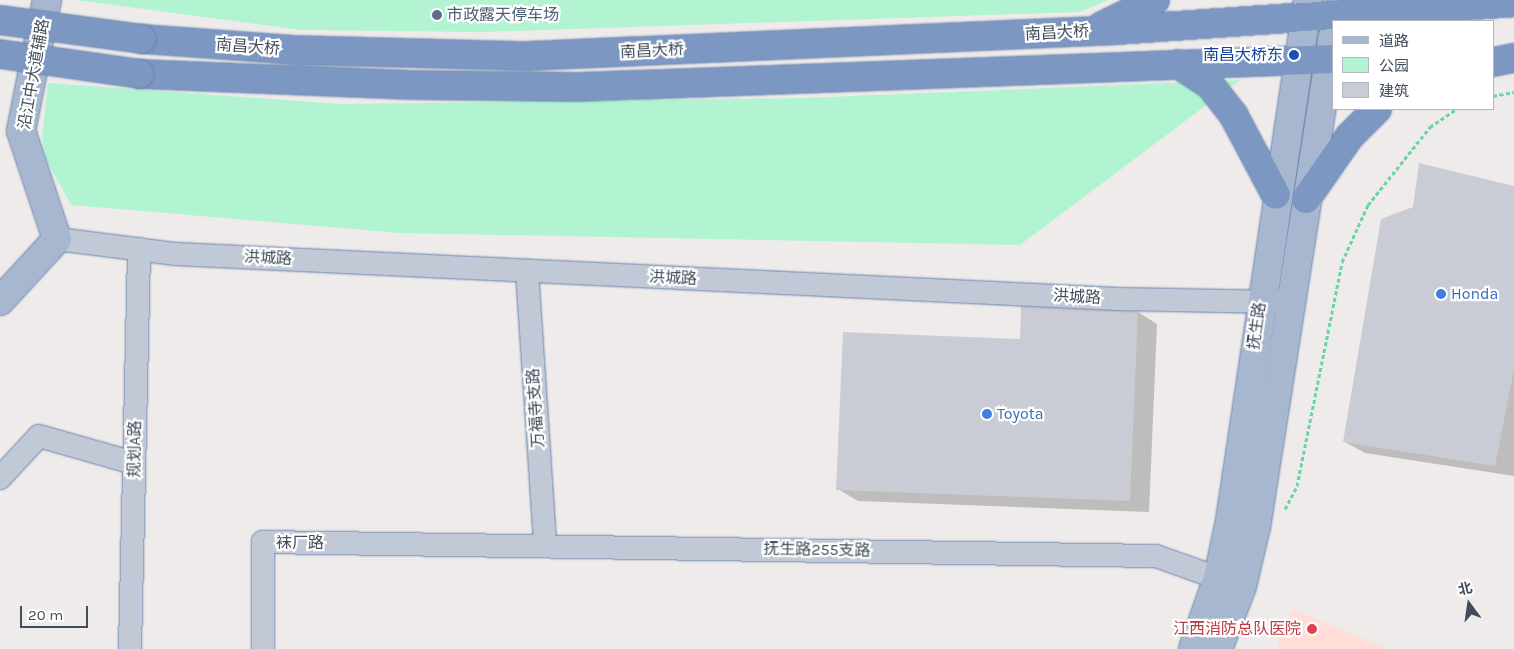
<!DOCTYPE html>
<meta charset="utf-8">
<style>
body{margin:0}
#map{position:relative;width:1514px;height:649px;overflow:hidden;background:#efebeb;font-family:Karla,"Noto Sans SC",sans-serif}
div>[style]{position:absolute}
.medical>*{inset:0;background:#feded6}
.green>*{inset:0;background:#b2f4d2}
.shadow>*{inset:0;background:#0003}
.building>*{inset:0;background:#caccd5}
.path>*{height:3px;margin-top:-1.5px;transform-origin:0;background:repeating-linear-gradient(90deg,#67d5aa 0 4px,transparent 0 6.5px)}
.roads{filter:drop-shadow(0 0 1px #6882ad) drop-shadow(0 0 1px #6882ad)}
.minor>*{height:22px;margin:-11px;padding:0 11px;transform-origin:11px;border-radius:11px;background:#c0c9d5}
.major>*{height:28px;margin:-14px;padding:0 14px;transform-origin:14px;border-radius:14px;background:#a7b7cf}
.highway>*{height:28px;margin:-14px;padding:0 14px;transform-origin:14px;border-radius:14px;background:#7c97c2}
.bridges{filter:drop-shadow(0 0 1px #6882ad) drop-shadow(0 0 1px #6882ad)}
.highway-bridge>*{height:28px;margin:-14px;padding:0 14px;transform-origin:14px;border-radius:14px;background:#7c97c2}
.dots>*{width:14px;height:14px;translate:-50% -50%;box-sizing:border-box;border:2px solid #fff;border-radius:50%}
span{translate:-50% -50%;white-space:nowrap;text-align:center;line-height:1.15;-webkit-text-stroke:4.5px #fff;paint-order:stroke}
.service-label{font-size:16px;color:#4e5e75}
.left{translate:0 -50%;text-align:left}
.street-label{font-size:16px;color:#424d5b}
.transit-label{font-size:16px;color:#164399}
.right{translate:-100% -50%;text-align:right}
.shop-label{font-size:16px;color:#366cbe}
.health-label{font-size:16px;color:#be3a42}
.legend{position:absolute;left:1332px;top:20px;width:162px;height:90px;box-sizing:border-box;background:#fff;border:1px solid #b3b8bd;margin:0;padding:6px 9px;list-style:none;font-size:15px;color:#424d5b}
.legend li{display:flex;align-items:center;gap:10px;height:25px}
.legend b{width:25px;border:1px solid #b3b8bd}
.north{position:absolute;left:1444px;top:579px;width:50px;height:50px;-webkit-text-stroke:4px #fff;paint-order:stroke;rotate:346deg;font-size:14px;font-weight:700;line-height:20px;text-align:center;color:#424d5b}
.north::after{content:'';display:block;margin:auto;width:18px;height:22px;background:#424d5b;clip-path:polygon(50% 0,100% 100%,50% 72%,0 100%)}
.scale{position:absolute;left:20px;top:606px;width:68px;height:22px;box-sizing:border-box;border:2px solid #424d5b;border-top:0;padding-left:6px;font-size:15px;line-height:18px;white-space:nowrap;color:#424d5b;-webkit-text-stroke:4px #fff;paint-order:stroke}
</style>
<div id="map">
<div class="medical">
<i style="clip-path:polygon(1293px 609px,1388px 649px,1276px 649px)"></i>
</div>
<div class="green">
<i style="clip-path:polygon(76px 0,1108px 0,1080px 12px,482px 32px,300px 30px)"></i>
<i style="clip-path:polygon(1240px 80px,1020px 245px,399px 233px,71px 205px,46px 159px,42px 138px,48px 83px,340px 104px,804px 98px)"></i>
</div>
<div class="shadow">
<i style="clip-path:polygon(1514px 187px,1514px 476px,1365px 453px,1345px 442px)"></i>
<i style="clip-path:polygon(1138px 312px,1157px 324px,1149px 512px,858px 501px,838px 489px,1021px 340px)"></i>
</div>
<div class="building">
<i style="clip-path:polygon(1419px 163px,1514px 186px,1514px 369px,1495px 466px,1343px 442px,1381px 219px,1413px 207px)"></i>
<i style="clip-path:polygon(1021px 306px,1138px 311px,1130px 501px,836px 490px,843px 332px,1020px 339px)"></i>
</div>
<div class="path">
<i style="left:1493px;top:96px;width:21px;rotate:-11deg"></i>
<i style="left:1285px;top:509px;width:26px;rotate:-62deg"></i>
<i style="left:1297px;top:486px;width:228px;rotate:-78.6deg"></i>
<i style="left:1342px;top:262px;width:63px;rotate:-65.5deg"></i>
<i style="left:1368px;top:205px;width:100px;rotate:-51.5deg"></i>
<i style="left:1430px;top:127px;width:32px;rotate:-34deg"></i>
</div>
<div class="roads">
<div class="minor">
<i style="left:57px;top:239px;width:120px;rotate:7.2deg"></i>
<i style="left:176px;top:254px;width:943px;rotate:2.73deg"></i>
<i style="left:1118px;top:299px;width:162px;rotate:1.1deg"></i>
<i style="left:527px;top:271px;width:275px;rotate:86.2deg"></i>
<i style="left:0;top:478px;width:57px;rotate:-47.1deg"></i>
<i style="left:39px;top:436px;width:99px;rotate:15.9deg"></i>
<i style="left:130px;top:649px;width:400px;rotate:-88.7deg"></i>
<i style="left:263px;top:649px;width:107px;rotate:-90deg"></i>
<i style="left:263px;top:542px;width:893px;rotate:0.9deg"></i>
<i style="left:1156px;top:556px;width:66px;rotate:19.5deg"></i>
</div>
<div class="major">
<i style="left:0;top:301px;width:84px;rotate:-47.4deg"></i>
<i style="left:57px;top:239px;width:114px;rotate:-108.4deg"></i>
<i style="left:21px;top:131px;width:134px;rotate:-78.8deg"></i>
<i style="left:1193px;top:649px;width:75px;rotate:-70.6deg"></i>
<i style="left:1218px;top:578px;width:58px;rotate:-78.1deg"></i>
<i style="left:1230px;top:521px;width:527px;rotate:-81.49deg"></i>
<i style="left:1218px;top:649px;width:67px;rotate:-69.1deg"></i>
<i style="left:1242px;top:586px;width:61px;rotate:-76.7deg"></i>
<i style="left:1256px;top:527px;width:497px;rotate:-81.1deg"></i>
</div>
<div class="highway">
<i style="left:1102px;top:26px;width:59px;rotate:-26.1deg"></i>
<i style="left:142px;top:39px;width:152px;rotate:4.1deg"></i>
<i style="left:294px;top:50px;width:234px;rotate:1.5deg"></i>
<i style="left:528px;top:56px;width:591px;rotate:-2.52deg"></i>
<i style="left:1118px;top:30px;width:397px;rotate:-4deg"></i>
<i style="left:1493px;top:62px;width:21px;rotate:-11deg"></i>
<i style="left:1178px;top:64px;width:38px;rotate:33deg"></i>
<i style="left:1210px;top:85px;width:39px;rotate:52deg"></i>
<i style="left:1234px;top:116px;width:89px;rotate:62deg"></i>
<i style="left:140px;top:74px;width:272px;rotate:2.3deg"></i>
<i style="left:412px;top:85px;width:166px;rotate:0.7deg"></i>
<i style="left:578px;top:87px;width:756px;rotate:-2.12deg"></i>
<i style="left:1306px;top:199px;width:77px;rotate:-55.1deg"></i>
<i style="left:1350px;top:136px;width:38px;rotate:-45deg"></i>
</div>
</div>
<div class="bridges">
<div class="highway-bridge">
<i style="left:0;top:20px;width:143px;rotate:7.6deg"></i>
<i style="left:0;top:54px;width:141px;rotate:8.1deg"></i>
</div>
</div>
<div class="dots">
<i style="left:437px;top:15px;background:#5c6f8a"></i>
<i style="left:1294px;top:55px;background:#1a4fb4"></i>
<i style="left:1441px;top:294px;background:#3f7fe0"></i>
<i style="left:987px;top:414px;background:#3f7fe0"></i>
<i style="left:1312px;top:629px;background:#e0444e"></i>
</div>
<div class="service-label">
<span class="left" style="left:447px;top:15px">市政露天停车场</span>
</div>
<div class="street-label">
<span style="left:1057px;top:33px;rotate:-3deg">南昌大桥</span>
<span style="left:248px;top:47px;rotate:4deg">南昌大桥</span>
<span style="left:652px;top:51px;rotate:-3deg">南昌大桥</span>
<span style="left:34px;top:74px;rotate:-80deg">沿江中大道辅路</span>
<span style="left:268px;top:258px;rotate:3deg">洪城路</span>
<span style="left:673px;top:278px;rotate:3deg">洪城路</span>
<span style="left:1077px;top:297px;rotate:3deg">洪城路</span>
<span style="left:1257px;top:326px;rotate:-82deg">抚生路</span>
<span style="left:536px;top:408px;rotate:-94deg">万福寺支路</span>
<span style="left:135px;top:449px;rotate:-89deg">规划A路</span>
<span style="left:300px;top:543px">袜厂路</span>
<span style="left:817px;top:550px;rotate:1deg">抚生路255支路</span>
</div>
<div class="transit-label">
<span class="right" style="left:1283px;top:55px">南昌大桥东</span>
</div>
<div class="shop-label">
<span class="left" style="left:1451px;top:294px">Honda</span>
<span class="left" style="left:997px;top:414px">Toyota</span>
</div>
<div class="health-label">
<span class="right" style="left:1301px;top:629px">江西消防总队医院</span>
</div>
<ul class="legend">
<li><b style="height:6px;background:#a7b7cf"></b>道路</li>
<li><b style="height:14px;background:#b2f4d2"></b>公园</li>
<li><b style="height:14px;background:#caccd5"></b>建筑</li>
</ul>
<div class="north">北</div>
<div class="scale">20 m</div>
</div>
